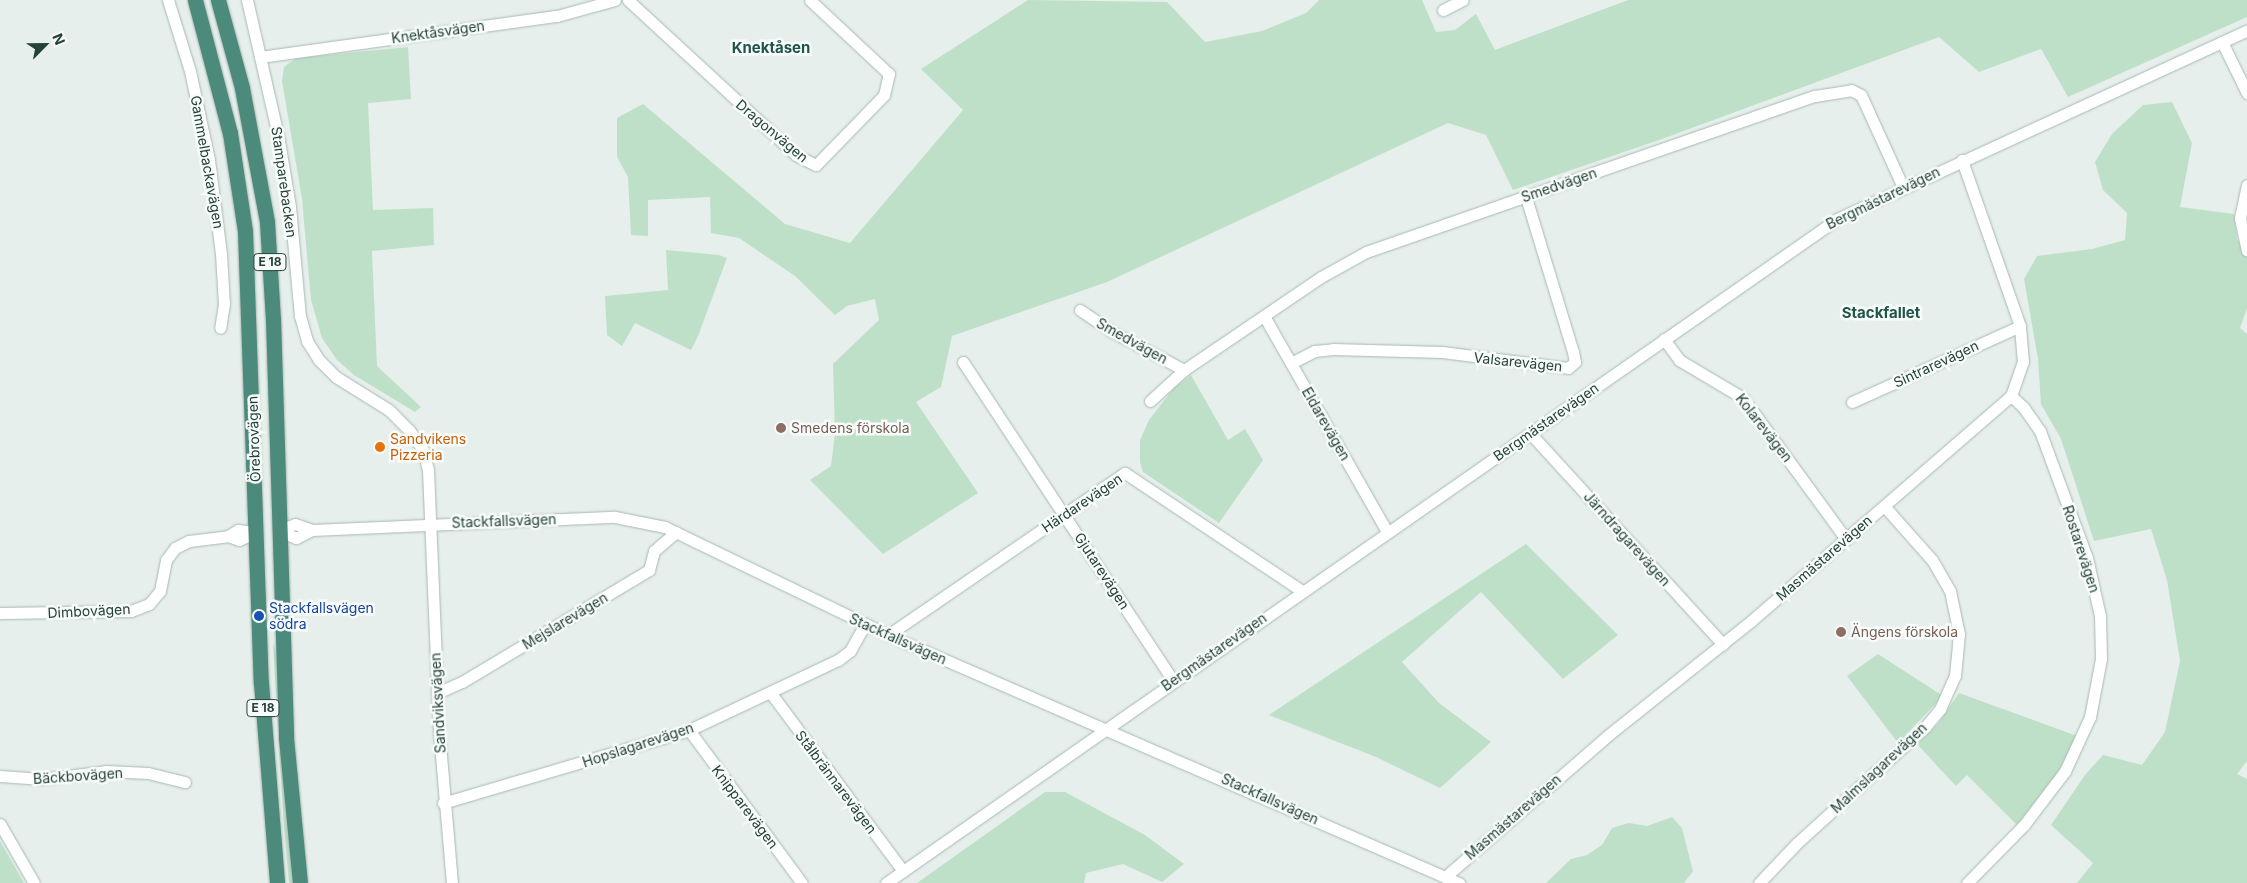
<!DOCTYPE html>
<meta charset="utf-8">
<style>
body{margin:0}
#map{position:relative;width:2247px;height:883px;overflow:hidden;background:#e6efeb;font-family:Inter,sans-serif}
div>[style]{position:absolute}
.green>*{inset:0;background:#bfe0c8}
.roads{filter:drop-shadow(0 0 1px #a8b8b2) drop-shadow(0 0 1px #a8b8b2)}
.minor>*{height:11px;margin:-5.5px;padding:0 5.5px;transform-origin:5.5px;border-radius:5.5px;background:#fff}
.trunk>*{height:15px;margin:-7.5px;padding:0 7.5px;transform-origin:7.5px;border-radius:7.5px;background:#4c8a7c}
.dots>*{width:14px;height:14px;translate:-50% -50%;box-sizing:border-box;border:2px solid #f7fbf9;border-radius:50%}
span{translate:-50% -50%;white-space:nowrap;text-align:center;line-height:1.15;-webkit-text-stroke:5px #f7fbf9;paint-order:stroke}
.shield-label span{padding:1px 4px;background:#f7fbf9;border:1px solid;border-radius:4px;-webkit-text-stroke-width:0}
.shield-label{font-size:12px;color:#24423a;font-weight:700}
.street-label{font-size:14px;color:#24423a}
.education-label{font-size:14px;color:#785e54}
.left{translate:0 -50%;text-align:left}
.food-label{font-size:14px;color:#c56008}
.transit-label{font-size:14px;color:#164399}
.neighbourhood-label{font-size:15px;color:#1f5548;font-weight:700}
.north{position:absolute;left:20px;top:20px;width:50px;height:50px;-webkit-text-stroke:4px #f7fbf9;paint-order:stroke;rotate:67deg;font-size:14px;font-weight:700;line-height:20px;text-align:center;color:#24423a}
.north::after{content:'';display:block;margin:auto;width:18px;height:22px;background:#24423a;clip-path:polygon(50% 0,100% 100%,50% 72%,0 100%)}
</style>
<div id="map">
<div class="green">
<i style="clip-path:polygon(1028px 0,1167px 2px,1205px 42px,1262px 31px,1306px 13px,1319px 0,1422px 0,1436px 32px,1455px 30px,1476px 14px,1495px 50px,1628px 0,2247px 0,2247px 17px,2068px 97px,2041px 49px,1979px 72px,1939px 37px,1662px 139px,1513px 190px,1486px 135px,1448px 123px,1107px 282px,952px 336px,941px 387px,916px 402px,978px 493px,883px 554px,810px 480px,831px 466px,835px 434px,833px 364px,879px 320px,875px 299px,847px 306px,835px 315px,795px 276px,739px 238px,711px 233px,710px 197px,648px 200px,648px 236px,631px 235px,628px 177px,617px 157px,617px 118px,643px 104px,785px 224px,850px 243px,963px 110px,921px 69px)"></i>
<i style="clip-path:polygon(408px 47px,411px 99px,368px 103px,373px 210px,433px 208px,434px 245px,372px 251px,377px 366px,421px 407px,415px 412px,354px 375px,337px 360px,322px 338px,311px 300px,302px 199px,282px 81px,284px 67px,296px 58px)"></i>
<i style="clip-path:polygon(2172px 102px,2192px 143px,2180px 207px,2234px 214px,2237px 239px,2247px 254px,2247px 308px,2240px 328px,2247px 334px,2247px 761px,2237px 774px,2247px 779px,2247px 883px,2077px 883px,2093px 863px,2051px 825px,2085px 775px,2103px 755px,2142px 765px,2165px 732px,2180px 661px,2167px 580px,2151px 529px,2094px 541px,2061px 439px,2041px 404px,2038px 359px,2024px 279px,2037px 256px,2092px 249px,2125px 240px,2127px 213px,2103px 190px,2095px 162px,2112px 134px,2143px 105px)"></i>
<i style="clip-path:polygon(666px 250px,719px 255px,727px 258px,698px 336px,691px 350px,635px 323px,622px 346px,607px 335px,605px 296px,668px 290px)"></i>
<i style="clip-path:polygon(1191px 375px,1228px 440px,1245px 429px,1263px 460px,1219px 523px,1143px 472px,1140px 462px,1140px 440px,1149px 420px,1173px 389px)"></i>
<i style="clip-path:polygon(1526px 544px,1618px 635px,1563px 679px,1481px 592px,1402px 662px,1439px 703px,1491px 742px,1440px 788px,1376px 757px,1269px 715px)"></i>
<i style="clip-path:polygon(273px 643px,279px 660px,296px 883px,289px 883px,284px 829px)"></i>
<i style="clip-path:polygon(1878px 654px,1943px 696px,1898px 743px,1847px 676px)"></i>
<i style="clip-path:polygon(1959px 693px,2077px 736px,2057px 774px,2017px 825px,1967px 775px,1956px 786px,1917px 744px,1938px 724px)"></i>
<i style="clip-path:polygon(1045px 792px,1065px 792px,1145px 835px,1184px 864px,1162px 882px,1123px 864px,1086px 873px,1084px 883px,917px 883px)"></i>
<i style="clip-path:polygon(1672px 817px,1682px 828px,1693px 871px,1684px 883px,1546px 883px,1571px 859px,1587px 855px,1602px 845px,1612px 828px,1629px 823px,1647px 826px)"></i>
<i style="clip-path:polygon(0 841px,24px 883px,0 883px)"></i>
</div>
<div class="roads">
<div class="minor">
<i style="left:168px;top:0;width:74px;rotate:72.8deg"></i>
<i style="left:190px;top:71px;width:91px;rotate:77.9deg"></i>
<i style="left:209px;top:160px;width:95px;rotate:82.7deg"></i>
<i style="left:221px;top:254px;width:50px;rotate:86.6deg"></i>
<i style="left:224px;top:304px;width:24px;rotate:99deg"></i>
<i style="left:247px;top:0;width:139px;rotate:77.1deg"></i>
<i style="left:278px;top:135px;width:73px;rotate:80.5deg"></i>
<i style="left:290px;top:207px;width:109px;rotate:84.8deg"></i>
<i style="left:300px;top:316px;width:26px;rotate:74deg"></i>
<i style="left:307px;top:341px;width:22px;rotate:58deg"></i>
<i style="left:319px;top:360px;width:24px;rotate:45deg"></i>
<i style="left:336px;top:377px;width:62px;rotate:31.9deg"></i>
<i style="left:389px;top:410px;width:28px;rotate:45deg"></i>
<i style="left:409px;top:430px;width:24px;rotate:55deg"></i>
<i style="left:423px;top:450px;width:21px;rotate:76deg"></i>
<i style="left:428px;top:470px;width:262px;rotate:87.6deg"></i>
<i style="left:439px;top:732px;width:152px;rotate:85.1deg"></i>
<i style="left:628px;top:0;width:229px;rotate:42.7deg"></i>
<i style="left:796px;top:155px;width:22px;rotate:27deg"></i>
<i style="left:816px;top:165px;width:98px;rotate:-45.8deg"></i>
<i style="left:884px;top:95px;width:22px;rotate:-77deg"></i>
<i style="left:889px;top:74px;width:108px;rotate:-136.9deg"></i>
<i style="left:1443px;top:10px;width:22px;rotate:-27deg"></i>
<i style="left:2222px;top:42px;width:57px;rotate:63.9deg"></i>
<i style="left:260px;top:57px;width:300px;rotate:-7.9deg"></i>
<i style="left:557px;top:16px;width:60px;rotate:-15.4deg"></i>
<i style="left:2247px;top:185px;width:34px;rotate:102deg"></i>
<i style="left:2240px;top:218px;width:33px;rotate:78deg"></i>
<i style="left:1080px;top:310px;width:37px;rotate:34deg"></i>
<i style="left:1111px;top:331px;width:83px;rotate:28.1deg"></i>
<i style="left:1264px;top:316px;width:249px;rotate:60.3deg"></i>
<i style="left:1664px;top:339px;width:26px;rotate:54deg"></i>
<i style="left:1679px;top:360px;width:74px;rotate:30.7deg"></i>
<i style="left:1743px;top:398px;width:175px;rotate:53.9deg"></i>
<i style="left:963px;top:362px;width:382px;rotate:56.6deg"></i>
<i style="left:1291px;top:363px;width:27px;rotate:-27deg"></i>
<i style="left:1315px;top:351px;width:18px;rotate:-6deg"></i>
<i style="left:1333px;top:349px;width:109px;rotate:1.6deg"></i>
<i style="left:1442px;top:352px;width:127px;rotate:7.2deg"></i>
<i style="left:1568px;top:368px;width:9px;rotate:-41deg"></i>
<i style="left:1575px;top:362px;width:10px;rotate:-101deg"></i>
<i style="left:1573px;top:352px;width:162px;rotate:-106.9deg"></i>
<i style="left:1150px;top:401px;width:46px;rotate:-42.4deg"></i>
<i style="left:1184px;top:370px;width:166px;rotate:-34.2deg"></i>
<i style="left:1321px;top:277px;width:51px;rotate:-29.1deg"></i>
<i style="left:1366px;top:252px;width:475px;rotate:-19.2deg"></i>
<i style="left:1815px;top:96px;width:36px;rotate:-9deg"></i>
<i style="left:1851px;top:90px;width:11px;rotate:27deg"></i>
<i style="left:1861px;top:95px;width:101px;rotate:65.5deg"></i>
<i style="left:1852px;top:402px;width:184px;rotate:-24.3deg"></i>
<i style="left:1530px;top:433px;width:286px;rotate:47.6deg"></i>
<i style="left:278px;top:530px;width:18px;rotate:-19deg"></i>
<i style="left:295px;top:524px;width:18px;rotate:19deg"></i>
<i style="left:312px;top:530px;width:303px;rotate:-2.5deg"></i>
<i style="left:615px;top:517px;width:51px;rotate:11.3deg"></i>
<i style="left:665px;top:527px;width:248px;rotate:25.8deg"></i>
<i style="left:888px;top:635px;width:623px;rotate:23.48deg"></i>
<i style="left:278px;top:530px;width:20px;rotate:24deg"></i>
<i style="left:296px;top:538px;width:18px;rotate:-27deg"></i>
<i style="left:228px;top:536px;width:12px;rotate:20deg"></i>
<i style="left:239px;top:540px;width:19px;rotate:-25deg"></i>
<i style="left:0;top:613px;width:131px;rotate:-0.9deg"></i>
<i style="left:131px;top:611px;width:19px;rotate:-21deg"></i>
<i style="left:149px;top:604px;width:17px;rotate:-50deg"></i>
<i style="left:160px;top:591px;width:32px;rotate:-79deg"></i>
<i style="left:166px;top:560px;width:15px;rotate:-53deg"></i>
<i style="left:175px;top:548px;width:16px;rotate:-27deg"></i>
<i style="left:189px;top:541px;width:39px;rotate:-7deg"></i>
<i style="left:228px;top:536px;width:12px;rotate:-31deg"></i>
<i style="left:238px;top:530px;width:18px;rotate:6deg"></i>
<i style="left:888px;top:635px;width:287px;rotate:-34.4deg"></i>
<i style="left:1125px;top:473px;width:213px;rotate:33.7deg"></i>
<i style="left:770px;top:692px;width:223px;rotate:53.4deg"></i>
<i style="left:437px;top:693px;width:27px;rotate:-24deg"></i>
<i style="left:462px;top:682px;width:218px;rotate:-30.9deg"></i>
<i style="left:649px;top:570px;width:20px;rotate:-75deg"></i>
<i style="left:654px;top:551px;width:29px;rotate:-41deg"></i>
<i style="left:689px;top:730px;width:190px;rotate:53.6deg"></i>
<i style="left:0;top:776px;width:42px;rotate:4.1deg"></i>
<i style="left:42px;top:779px;width:64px;rotate:-7.1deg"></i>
<i style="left:106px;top:771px;width:42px;rotate:2.7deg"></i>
<i style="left:148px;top:773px;width:38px;rotate:14deg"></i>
<i style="left:443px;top:803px;width:257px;rotate:-16.5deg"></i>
<i style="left:689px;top:730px;width:165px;rotate:-25.2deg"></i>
<i style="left:838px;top:660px;width:15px;rotate:-37deg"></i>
<i style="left:850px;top:651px;width:31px;rotate:-61deg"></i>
<i style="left:0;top:824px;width:68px;rotate:60deg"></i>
<i style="left:1445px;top:877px;width:215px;rotate:-41deg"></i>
<i style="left:1607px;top:736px;width:184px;rotate:-38.6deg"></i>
<i style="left:1751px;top:621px;width:344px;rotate:-40.9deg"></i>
<i style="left:2011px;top:396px;width:36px;rotate:-71deg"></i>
<i style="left:2023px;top:362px;width:36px;rotate:-95deg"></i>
<i style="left:2020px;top:326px;width:176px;rotate:-109.3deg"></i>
<i style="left:886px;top:883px;width:1160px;rotate:-34.92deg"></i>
<i style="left:1837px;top:219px;width:451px;rotate:-24.7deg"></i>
<i style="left:1759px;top:883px;width:55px;rotate:-46.5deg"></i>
<i style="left:1797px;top:843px;width:173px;rotate:-42.2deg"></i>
<i style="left:1925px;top:727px;width:23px;rotate:-50deg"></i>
<i style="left:1940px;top:709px;width:36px;rotate:-66deg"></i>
<i style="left:1955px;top:676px;width:42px;rotate:-84.6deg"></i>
<i style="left:1959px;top:634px;width:44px;rotate:-101.8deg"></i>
<i style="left:1950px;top:591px;width:36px;rotate:-120deg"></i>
<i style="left:1932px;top:560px;width:72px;rotate:-131.6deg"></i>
<i style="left:1967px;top:883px;width:81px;rotate:-45.5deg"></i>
<i style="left:2024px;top:825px;width:68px;rotate:-52.8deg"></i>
<i style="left:2065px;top:771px;width:60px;rotate:-65.2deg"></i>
<i style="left:2090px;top:717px;width:59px;rotate:-79.3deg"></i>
<i style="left:2101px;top:659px;width:43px;rotate:-91.3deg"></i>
<i style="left:2100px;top:616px;width:59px;rotate:-102.6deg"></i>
<i style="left:2087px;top:558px;width:135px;rotate:-110.3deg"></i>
<i style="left:2040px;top:431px;width:29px;rotate:-125deg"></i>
<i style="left:2023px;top:407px;width:16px;rotate:-137deg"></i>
</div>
<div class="trunk">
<i style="left:195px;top:0;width:138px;rotate:75.3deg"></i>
<i style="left:230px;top:133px;width:99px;rotate:81.3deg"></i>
<i style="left:245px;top:231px;width:452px;rotate:88deg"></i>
<i style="left:261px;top:683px;width:201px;rotate:85.4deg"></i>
<i style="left:218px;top:0;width:91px;rotate:74.7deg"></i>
<i style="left:242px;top:88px;width:136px;rotate:79.4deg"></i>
<i style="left:267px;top:222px;width:97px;rotate:86.5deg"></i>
<i style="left:273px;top:319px;width:419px;rotate:88.2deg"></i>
<i style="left:286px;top:738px;width:146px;rotate:84.5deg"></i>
</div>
</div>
<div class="dots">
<i style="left:781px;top:428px;background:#8d6e63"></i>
<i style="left:380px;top:447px;background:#e8710a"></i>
<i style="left:259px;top:616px;background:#1a4fb4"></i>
<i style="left:1841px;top:632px;background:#8d6e63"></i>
</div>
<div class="shield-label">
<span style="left:270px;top:262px">E 18</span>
<span style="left:263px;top:708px">E 18</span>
</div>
<div class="street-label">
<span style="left:438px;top:32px;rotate:-8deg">Knektåsvägen</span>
<span style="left:772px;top:131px;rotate:40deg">Dragonvägen</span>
<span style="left:207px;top:162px;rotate:80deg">Gammelbackavägen</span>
<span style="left:284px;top:182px;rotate:82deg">Stamparebacken</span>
<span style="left:1559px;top:185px;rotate:-19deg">Smedvägen</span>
<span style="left:1883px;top:198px;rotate:-26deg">Bergmästarevägen</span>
<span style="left:1132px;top:341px;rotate:29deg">Smedvägen</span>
<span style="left:1518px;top:362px;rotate:6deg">Valsarevägen</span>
<span style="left:1936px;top:364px;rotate:-25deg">Sintrarevägen</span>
<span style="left:1546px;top:422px;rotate:-35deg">Bergmästarevägen</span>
<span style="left:1326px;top:424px;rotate:60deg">Eldarevägen</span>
<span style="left:1764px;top:428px;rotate:52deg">Kolarevägen</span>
<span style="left:254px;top:439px;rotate:-92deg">Örebrovägen</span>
<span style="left:1082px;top:503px;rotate:-34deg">Härdarevägen</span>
<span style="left:504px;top:521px;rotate:-2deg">Stackfallsvägen</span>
<span style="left:1627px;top:539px;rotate:48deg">Järndragarevägen</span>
<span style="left:2081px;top:549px;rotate:72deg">Rostarevägen</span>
<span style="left:1824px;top:558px;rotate:-41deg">Masmästarevägen</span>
<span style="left:1102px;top:571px;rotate:57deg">Gjutarevägen</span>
<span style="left:89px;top:611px;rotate:-3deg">Dimbovägen</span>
<span style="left:565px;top:621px;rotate:-31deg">Mejslarevägen</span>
<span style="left:898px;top:639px;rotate:24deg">Stackfallsvägen</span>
<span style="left:1214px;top:652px;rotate:-35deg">Bergmästarevägen</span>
<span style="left:438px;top:703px;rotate:-93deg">Sandviksvägen</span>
<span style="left:638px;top:745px;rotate:-18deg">Hopslagarevägen</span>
<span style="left:1879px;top:768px;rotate:-43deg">Malmslagarevägen</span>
<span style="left:78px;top:776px;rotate:-4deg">Bäckbovägen</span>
<span style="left:836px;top:782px;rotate:53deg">Stålbrännarevägen</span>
<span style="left:1270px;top:799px;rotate:24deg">Stackfallsvägen</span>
<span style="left:745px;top:807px;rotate:53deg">Knipparevägen</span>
<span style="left:1513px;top:817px;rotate:-41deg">Masmästarevägen</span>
</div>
<div class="education-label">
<span class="left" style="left:791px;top:428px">Smedens förskola</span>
<span class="left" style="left:1851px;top:632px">Ängens förskola</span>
</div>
<div class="food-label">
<span class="left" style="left:390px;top:447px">Sandvikens<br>Pizzeria</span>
</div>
<div class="transit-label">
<span class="left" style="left:269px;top:616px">Stackfallsvägen<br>södra</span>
</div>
<div class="neighbourhood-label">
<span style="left:771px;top:48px">Knektåsen</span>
<span style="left:1881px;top:313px">Stackfallet</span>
</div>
<div class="north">N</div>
</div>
